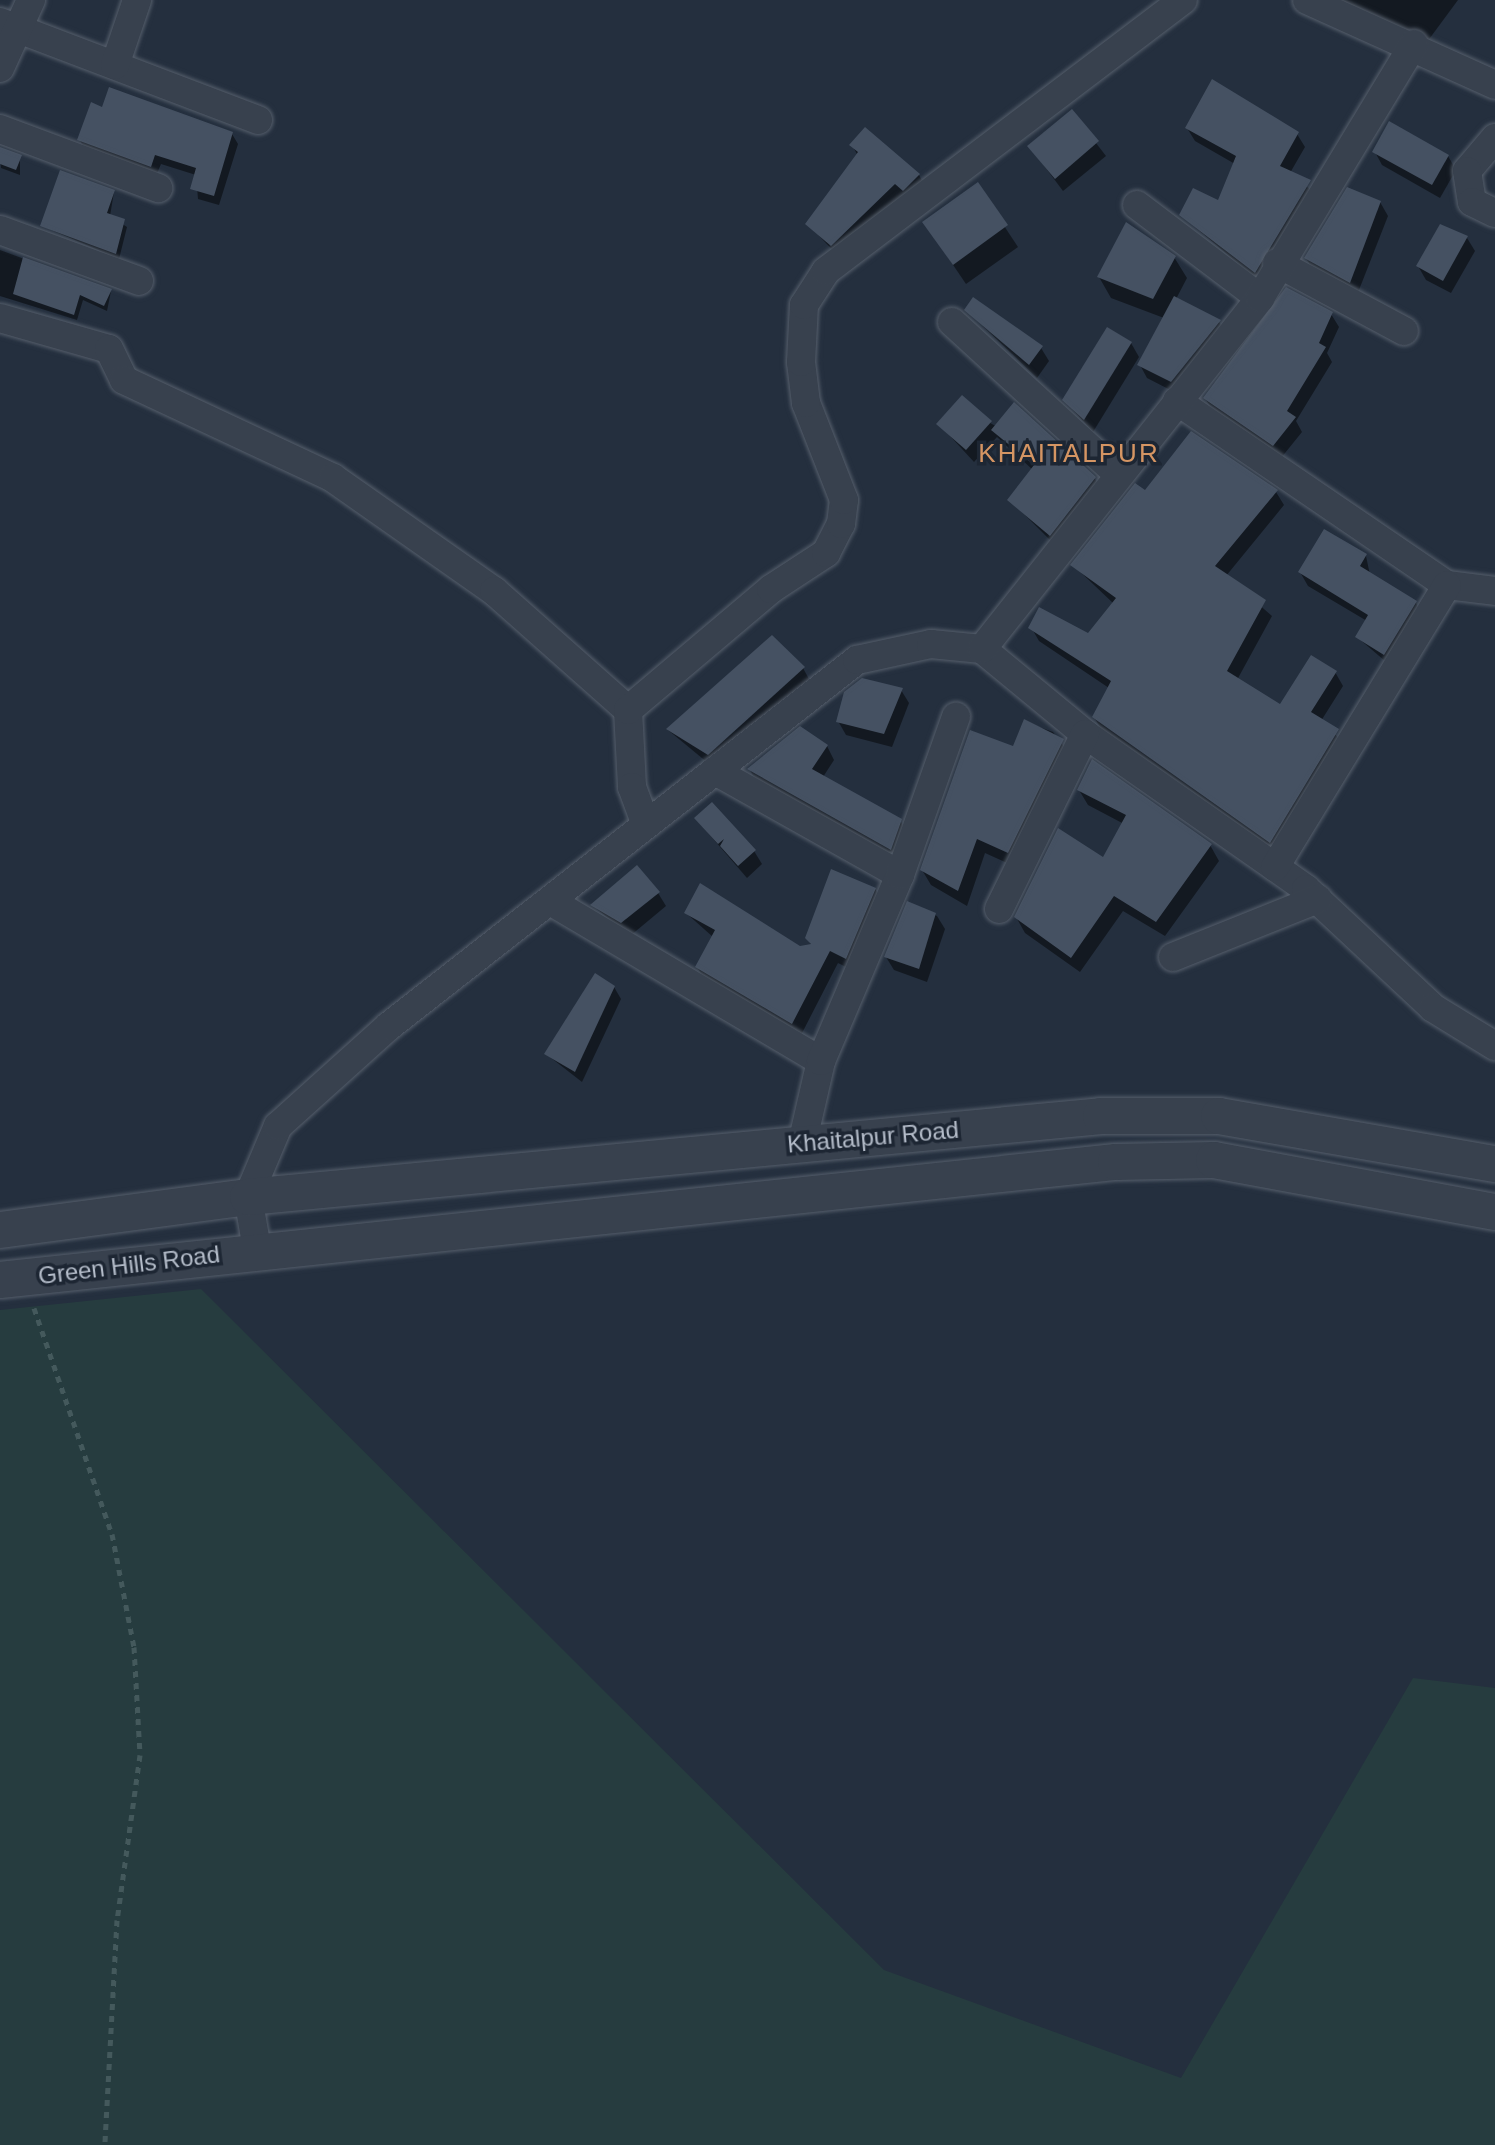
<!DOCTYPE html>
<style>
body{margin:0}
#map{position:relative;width:1495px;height:2145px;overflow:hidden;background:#242f3e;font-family:Arial,sans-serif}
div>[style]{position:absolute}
.green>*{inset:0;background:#263c3f}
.shadow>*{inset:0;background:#0007}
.building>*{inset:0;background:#455162}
.path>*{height:5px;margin-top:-2.5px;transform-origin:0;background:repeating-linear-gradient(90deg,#44595c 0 6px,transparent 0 12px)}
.roads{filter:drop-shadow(0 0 2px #565f6c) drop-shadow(0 0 2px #565f6c)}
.minor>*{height:28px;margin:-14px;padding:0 14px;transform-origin:14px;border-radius:14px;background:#38414e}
.tertiary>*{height:36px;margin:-18px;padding:0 18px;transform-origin:18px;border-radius:18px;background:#38414e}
span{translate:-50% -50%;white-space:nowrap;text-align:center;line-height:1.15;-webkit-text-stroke:7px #1d2633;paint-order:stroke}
.street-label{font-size:24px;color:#b4bcc9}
.neighbourhood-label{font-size:26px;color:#d59563;letter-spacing:2px}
</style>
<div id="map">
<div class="green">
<i style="clip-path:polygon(201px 1289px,884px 1970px,1181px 2078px,1413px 1678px,1495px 1688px,1495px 2145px,0 2145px,0 1310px)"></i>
</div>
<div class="shadow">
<i style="clip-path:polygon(1327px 0,1458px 0,1427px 42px)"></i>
<i style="clip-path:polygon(103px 109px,232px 134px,238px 144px,219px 205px,198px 199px,196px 175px,161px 164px,156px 176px,85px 149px,79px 139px)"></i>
<i style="clip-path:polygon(1072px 112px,1106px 156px,1063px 191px,1030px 147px)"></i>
<i style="clip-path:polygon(1187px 128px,1297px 134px,1305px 147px,1290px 173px,1317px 195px,1263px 285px,1181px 215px,1219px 203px,1235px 164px,1195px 141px)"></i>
<i style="clip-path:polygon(852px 145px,919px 175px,926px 188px,840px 258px,808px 224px,858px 156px)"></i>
<i style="clip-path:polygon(1375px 152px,1448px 156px,1456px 170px,1440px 198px,1382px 165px)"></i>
<i style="clip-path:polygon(0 155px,20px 157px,20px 175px,1px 168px)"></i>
<i style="clip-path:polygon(977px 185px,1018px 247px,966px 284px,924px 222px)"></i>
<i style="clip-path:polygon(114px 192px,110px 216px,127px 227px,119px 259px,42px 226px)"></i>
<i style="clip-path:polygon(1380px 202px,1388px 216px,1357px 295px,1314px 272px,1306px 258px)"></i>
<i style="clip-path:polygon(1467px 238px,1475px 251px,1451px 293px,1426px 280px,1418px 266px)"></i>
<i style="clip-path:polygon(0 250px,111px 291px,107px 311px,83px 300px,77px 320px,0 296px)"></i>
<i style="clip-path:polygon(1174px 257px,1187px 278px,1176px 299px,1219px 322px,1227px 335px,1180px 395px,1147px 378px,1140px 365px,1164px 318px,1111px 298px,1099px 277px)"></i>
<i style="clip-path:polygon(966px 310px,1041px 348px,1049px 361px,1037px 378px)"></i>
<i style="clip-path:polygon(1331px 314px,1339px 327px,1327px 353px,1332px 362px,1296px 421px,1302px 432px,1281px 458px,1213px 411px,1205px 398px)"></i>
<i style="clip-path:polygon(1131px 343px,1139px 357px,1093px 432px,1064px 400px)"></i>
<i style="clip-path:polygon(990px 423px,1095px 479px,1103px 492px,1058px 548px,1010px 500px,1033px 470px,997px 437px,974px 462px,939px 424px)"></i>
<i style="clip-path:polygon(1276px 492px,1284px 505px,1226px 576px,1272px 616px,1237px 680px,1281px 707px,1335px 672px,1343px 686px,1321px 721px,1346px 745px,1278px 855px,1102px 731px,1094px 717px,1109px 688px,1039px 641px,1031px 627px,1088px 636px,1114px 604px,1073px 565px,1145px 493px)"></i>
<i style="clip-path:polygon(1366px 556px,1370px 575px,1416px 603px,1423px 616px,1392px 667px,1357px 637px,1367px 621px,1308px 586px,1300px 572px)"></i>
<i style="clip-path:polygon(803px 668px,810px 681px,714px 768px,668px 730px)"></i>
<i style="clip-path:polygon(901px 690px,909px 703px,892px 747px,846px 735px,838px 721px)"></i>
<i style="clip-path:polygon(1025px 722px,1053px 732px,1071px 756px,1016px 867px,985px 853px,967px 906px,931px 885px,922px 870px,1014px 749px)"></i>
<i style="clip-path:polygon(827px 746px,834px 760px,823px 777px,900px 820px,908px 834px,898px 862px,757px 783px,750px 770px)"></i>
<i style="clip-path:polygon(1079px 790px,1210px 845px,1219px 861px,1165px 936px,1123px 911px,1080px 972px,1025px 933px,1016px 917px,1103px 860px,1124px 824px,1088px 805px)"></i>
<i style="clip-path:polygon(696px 819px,754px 851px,762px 864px,747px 878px)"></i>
<i style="clip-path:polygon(875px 889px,883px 903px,854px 971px,838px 963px,800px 1037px,705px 980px,697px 967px,713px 937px,686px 913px,800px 948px,812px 946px,807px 938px)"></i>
<i style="clip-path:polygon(658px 893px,666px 906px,630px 936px,592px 905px)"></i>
<i style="clip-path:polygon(908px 904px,937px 916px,945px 929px,927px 982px,894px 970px,886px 957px)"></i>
<i style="clip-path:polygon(614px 987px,621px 999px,582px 1082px,546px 1054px)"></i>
</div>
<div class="building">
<i style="clip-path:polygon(1212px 79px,1299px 132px,1280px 166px,1311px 180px,1255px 273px,1179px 215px,1193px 188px,1218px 200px,1236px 156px,1185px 128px)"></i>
<i style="clip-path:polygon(109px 87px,233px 132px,214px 196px,190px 189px,196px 168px,155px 155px,151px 167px,77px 140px,91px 102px,102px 107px)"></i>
<i style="clip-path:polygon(1072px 109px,1099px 141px,1055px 179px,1027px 146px)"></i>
<i style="clip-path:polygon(1389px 121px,1449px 155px,1432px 185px,1372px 152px)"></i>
<i style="clip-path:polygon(865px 127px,920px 174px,903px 191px,895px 184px,831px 246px,805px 224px,858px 152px,849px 145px)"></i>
<i style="clip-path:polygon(0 147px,22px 155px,16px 170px,0 164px)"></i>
<i style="clip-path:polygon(60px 170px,115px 190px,107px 213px,125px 219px,116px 254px,40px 226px)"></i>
<i style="clip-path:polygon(978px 182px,1008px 225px,953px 265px,922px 222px)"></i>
<i style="clip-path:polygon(1347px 187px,1381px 201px,1350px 283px,1304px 258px)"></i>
<i style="clip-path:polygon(1126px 222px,1176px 256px,1153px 299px,1097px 277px)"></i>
<i style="clip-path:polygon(1440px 224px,1468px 236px,1443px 281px,1416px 266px)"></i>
<i style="clip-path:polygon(23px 257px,112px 289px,104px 306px,80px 295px,74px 315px,13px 294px)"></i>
<i style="clip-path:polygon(1286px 287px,1333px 312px,1319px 343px,1326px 347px,1287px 411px,1296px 417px,1273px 446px,1203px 398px)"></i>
<i style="clip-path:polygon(1174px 296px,1221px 320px,1171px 382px,1137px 365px)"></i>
<i style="clip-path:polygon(973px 297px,1043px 346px,1029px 365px,964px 310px)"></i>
<i style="clip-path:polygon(1107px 327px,1132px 342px,1084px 420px,1062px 400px)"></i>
<i style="clip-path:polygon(962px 395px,992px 421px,966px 450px,936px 424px)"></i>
<i style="clip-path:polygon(1014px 402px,1096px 477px,1050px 536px,1007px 500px,1034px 465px,991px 430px)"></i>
<i style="clip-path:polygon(1191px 431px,1278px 490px,1215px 566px,1266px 600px,1227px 671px,1280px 704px,1311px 655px,1337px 671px,1311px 712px,1339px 729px,1270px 843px,1092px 717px,1111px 681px,1028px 628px,1039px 607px,1088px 633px,1116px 598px,1070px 565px,1135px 483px,1145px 490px)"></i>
<i style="clip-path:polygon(1324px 529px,1367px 554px,1360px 566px,1417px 601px,1384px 655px,1355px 637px,1368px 615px,1298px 572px)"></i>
<i style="clip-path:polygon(772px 635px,805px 667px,708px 755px,666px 729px)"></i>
<i style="clip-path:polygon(862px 678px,903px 688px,884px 734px,836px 722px,844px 692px)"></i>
<i style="clip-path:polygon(1024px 719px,1064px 739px,1008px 853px,977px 839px,958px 891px,920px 870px,970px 730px,1013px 746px)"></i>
<i style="clip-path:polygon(800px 726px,828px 745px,812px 769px,902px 819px,891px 850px,747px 769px)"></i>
<i style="clip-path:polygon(1092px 759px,1212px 844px,1156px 922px,1114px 896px,1071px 958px,1014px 917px,1058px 828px,1103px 857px,1126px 815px,1077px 790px)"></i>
<i style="clip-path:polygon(712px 802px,756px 850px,738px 866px,720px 846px,724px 839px,718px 844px,694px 818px)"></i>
<i style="clip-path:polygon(637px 865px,660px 892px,621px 923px,590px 905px)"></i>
<i style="clip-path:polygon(831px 869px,876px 888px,846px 959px,830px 951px,792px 1024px,695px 967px,715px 930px,684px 913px,700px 883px,800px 946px,811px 944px,805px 938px)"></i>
<i style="clip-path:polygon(907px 901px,936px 913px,919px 969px,884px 957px)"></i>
<i style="clip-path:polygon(595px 973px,615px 986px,575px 1072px,544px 1054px)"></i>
</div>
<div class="path">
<i style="left:34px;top:1308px;width:239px;rotate:71deg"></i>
<i style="left:112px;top:1534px;width:115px;rotate:79deg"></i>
<i style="left:134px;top:1647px;width:108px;rotate:86.8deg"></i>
<i style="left:140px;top:1755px;width:167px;rotate:97.9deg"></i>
<i style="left:117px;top:1920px;width:225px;rotate:93.1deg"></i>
</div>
<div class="roads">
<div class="minor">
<i style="left:1307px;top:0;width:206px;rotate:24.3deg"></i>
<i style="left:0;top:22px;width:276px;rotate:20.8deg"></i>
<i style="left:115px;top:65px;width:69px;rotate:-71.3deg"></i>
<i style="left:0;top:68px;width:75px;rotate:-65.5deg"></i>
<i style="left:0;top:129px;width:169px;rotate:20.5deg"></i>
<i style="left:1495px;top:138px;width:43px;rotate:130.3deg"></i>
<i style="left:1467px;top:171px;width:31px;rotate:81deg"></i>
<i style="left:1472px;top:202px;width:25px;rotate:26deg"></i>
<i style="left:1137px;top:205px;width:154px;rotate:37.1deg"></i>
<i style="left:0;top:230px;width:148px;rotate:20.1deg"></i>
<i style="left:1277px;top:263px;width:144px;rotate:28.2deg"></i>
<i style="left:0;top:318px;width:113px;rotate:15.9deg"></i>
<i style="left:109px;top:349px;width:34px;rotate:64deg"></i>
<i style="left:124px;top:380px;width:231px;rotate:25.1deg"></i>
<i style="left:333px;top:478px;width:197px;rotate:35.1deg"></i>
<i style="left:494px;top:591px;width:179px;rotate:41.6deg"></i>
<i style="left:628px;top:710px;width:77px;rotate:87deg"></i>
<i style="left:632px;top:787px;width:40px;rotate:69.8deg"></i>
<i style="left:952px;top:322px;width:226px;rotate:42.5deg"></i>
<i style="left:1177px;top:401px;width:327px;rotate:34.3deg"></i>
<i style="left:1447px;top:585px;width:48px;rotate:7.1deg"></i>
<i style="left:982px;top:649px;width:134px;rotate:39.5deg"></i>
<i style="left:1085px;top:734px;width:270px;rotate:35deg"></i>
<i style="left:1306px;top:889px;width:174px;rotate:43.1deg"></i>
<i style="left:1433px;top:1008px;width:73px;rotate:31.5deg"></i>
<i style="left:628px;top:710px;width:187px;rotate:-40.2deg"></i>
<i style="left:771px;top:589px;width:66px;rotate:-33.2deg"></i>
<i style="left:826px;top:553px;width:33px;rotate:-63deg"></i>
<i style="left:841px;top:524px;width:24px;rotate:-83deg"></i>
<i style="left:844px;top:500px;width:104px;rotate:-111.4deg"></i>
<i style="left:806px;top:403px;width:41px;rotate:-97deg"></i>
<i style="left:801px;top:362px;width:57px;rotate:-87deg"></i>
<i style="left:804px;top:305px;width:40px;rotate:-57.1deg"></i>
<i style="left:826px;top:271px;width:448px;rotate:-37.2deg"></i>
<i style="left:715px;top:771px;width:212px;rotate:29.3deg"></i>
<i style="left:1275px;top:867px;width:330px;rotate:-58.6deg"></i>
<i style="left:552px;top:902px;width:312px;rotate:30.6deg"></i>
<i style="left:999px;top:909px;width:195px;rotate:-63.8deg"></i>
<i style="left:1173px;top:957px;width:156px;rotate:-21.8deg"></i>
<i style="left:802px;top:1144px;width:85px;rotate:-77.1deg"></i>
<i style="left:821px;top:1061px;width:202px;rotate:-67deg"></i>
<i style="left:900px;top:875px;width:168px;rotate:-70.5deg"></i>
<i style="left:257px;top:1249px;width:53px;rotate:-99.8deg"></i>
<i style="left:248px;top:1197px;width:77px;rotate:-67.1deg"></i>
<i style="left:278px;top:1126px;width:149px;rotate:-42deg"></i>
<i style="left:389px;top:1026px;width:594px;rotate:-38.03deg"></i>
<i style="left:857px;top:660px;width:76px;rotate:-12.2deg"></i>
<i style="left:931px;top:644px;width:51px;rotate:5.6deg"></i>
<i style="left:982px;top:649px;width:448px;rotate:-51.6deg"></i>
<i style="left:1260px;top:298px;width:297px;rotate:-58.8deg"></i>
</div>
<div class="tertiary">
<i style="left:0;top:1230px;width:250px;rotate:-7.6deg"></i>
<i style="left:248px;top:1197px;width:857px;rotate:-5.42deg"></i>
<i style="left:1101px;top:1116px;width:118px"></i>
<i style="left:1219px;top:1116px;width:280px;rotate:9.9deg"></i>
<i style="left:0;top:1280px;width:1122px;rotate:-6.04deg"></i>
<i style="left:1116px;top:1162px;width:98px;rotate:-1.2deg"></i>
<i style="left:1214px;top:1160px;width:286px;rotate:10.5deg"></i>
</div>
</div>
<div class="street-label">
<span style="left:873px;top:1137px;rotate:-5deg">Khaitalpur Road</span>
<span style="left:129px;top:1265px;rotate:-7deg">Green Hills Road</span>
</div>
<div class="neighbourhood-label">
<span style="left:1069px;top:454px">KHAITALPUR</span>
</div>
</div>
